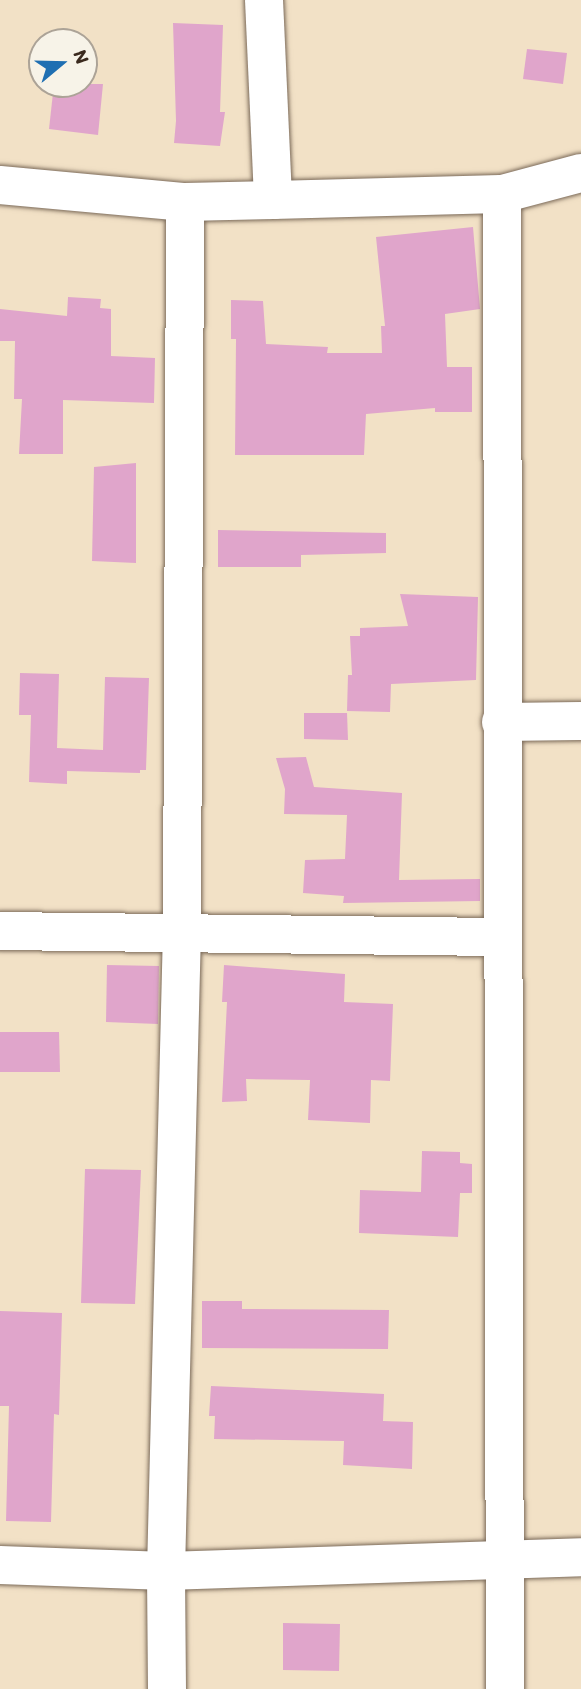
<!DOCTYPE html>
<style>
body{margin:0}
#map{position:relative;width:581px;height:1689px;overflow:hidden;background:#f2e1c6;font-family:Itim,sans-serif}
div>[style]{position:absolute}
.building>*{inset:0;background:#e0a5cb}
.roads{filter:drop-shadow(0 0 2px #7b6a59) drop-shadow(0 0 2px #7b6a59)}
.minor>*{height:38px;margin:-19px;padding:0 19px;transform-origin:19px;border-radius:19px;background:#fff}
span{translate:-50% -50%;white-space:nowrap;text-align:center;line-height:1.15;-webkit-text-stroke:5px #f7f3e8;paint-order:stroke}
.north{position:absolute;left:28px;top:28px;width:70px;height:70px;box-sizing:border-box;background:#f7f3e8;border:2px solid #aca397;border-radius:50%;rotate:71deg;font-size:19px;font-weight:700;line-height:28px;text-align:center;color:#3b2a1e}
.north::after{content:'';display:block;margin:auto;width:24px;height:32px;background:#1f6fb2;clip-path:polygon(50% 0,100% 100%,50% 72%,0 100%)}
</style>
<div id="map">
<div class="building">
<i style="clip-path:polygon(173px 23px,223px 25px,220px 112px,225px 112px,220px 146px,174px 143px,176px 121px)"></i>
<i style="clip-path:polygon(527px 49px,567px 53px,563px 84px,523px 79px)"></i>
<i style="clip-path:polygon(54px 84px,103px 84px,98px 135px,49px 129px)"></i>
<i style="clip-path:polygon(473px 227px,480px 309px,445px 314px,447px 367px,472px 367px,472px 412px,435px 412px,435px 408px,366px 414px,364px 455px,235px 455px,236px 339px,231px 339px,231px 300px,263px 301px,266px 344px,328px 347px,327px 353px,382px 353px,381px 326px,385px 326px,376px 237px)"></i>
<i style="clip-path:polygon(68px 297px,101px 299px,100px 308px,111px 309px,111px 356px,155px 358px,154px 403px,63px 400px,63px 454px,19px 454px,22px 399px,14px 399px,15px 341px,0 341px,0 309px,67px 316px)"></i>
<i style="clip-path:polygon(136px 463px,136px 563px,92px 561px,94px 467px)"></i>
<i style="clip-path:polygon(218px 530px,386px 533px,386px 553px,301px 555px,301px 567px,218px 567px)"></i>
<i style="clip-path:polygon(400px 594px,478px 597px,476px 680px,391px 684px,390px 712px,347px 711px,348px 675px,352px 675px,350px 636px,360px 636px,360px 628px,408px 626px)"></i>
<i style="clip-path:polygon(20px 673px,59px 674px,57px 748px,103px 750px,105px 677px,149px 678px,146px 770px,140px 770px,140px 773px,67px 771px,67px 784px,29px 782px,31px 715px,19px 715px)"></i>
<i style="clip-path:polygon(304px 713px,347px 713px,348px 740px,304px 739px)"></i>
<i style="clip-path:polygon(306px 757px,314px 787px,402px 793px,399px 880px,480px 879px,480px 901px,343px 903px,344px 896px,303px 893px,305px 860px,345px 859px,347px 815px,284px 814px,285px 789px,276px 758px)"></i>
<i style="clip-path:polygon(107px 965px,159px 966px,158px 1024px,106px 1022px)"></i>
<i style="clip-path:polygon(224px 965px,345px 974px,344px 1002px,393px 1004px,390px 1081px,371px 1080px,370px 1123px,308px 1120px,310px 1080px,246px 1079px,247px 1101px,222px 1102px,227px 1002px,222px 1002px)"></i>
<i style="clip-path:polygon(0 1032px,59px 1032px,60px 1072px,0 1072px)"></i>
<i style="clip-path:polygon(422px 1151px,460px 1152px,460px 1163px,472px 1164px,472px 1193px,460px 1193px,458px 1237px,359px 1233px,360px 1190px,421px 1192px)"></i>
<i style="clip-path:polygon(85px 1169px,141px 1170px,135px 1304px,81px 1303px)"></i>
<i style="clip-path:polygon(202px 1301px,242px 1301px,242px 1309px,389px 1310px,388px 1349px,202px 1348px)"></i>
<i style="clip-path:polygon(0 1311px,62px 1313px,59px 1415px,54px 1414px,51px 1522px,6px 1521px,9px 1406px,0 1406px)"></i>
<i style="clip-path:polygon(211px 1386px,384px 1394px,383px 1421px,413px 1422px,412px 1469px,343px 1465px,344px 1441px,214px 1439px,215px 1416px,209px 1416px)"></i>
<i style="clip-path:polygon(283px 1623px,340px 1624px,339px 1671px,283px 1670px)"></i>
</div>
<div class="roads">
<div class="minor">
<i style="left:264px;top:0;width:200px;rotate:87.4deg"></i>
<i style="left:0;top:185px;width:186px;rotate:5.3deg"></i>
<i style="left:185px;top:202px;width:88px;rotate:-1.3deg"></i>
<i style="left:273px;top:200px;width:229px;rotate:-1.5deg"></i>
<i style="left:502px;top:194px;width:82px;rotate:-14.9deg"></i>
<i style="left:502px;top:194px;width:1495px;rotate:89.89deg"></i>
<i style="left:501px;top:722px;width:80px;rotate:-0.7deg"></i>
<i style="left:0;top:931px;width:501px;rotate:0.69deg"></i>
<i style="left:0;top:1565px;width:166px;rotate:2.1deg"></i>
<i style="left:166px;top:1571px;width:415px;rotate:-1.9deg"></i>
<i style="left:167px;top:1689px;width:118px;rotate:-90.5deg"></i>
<i style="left:166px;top:1571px;width:640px;rotate:-88.57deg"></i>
<i style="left:182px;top:931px;width:729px;rotate:-89.76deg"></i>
</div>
</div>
<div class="north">N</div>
</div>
